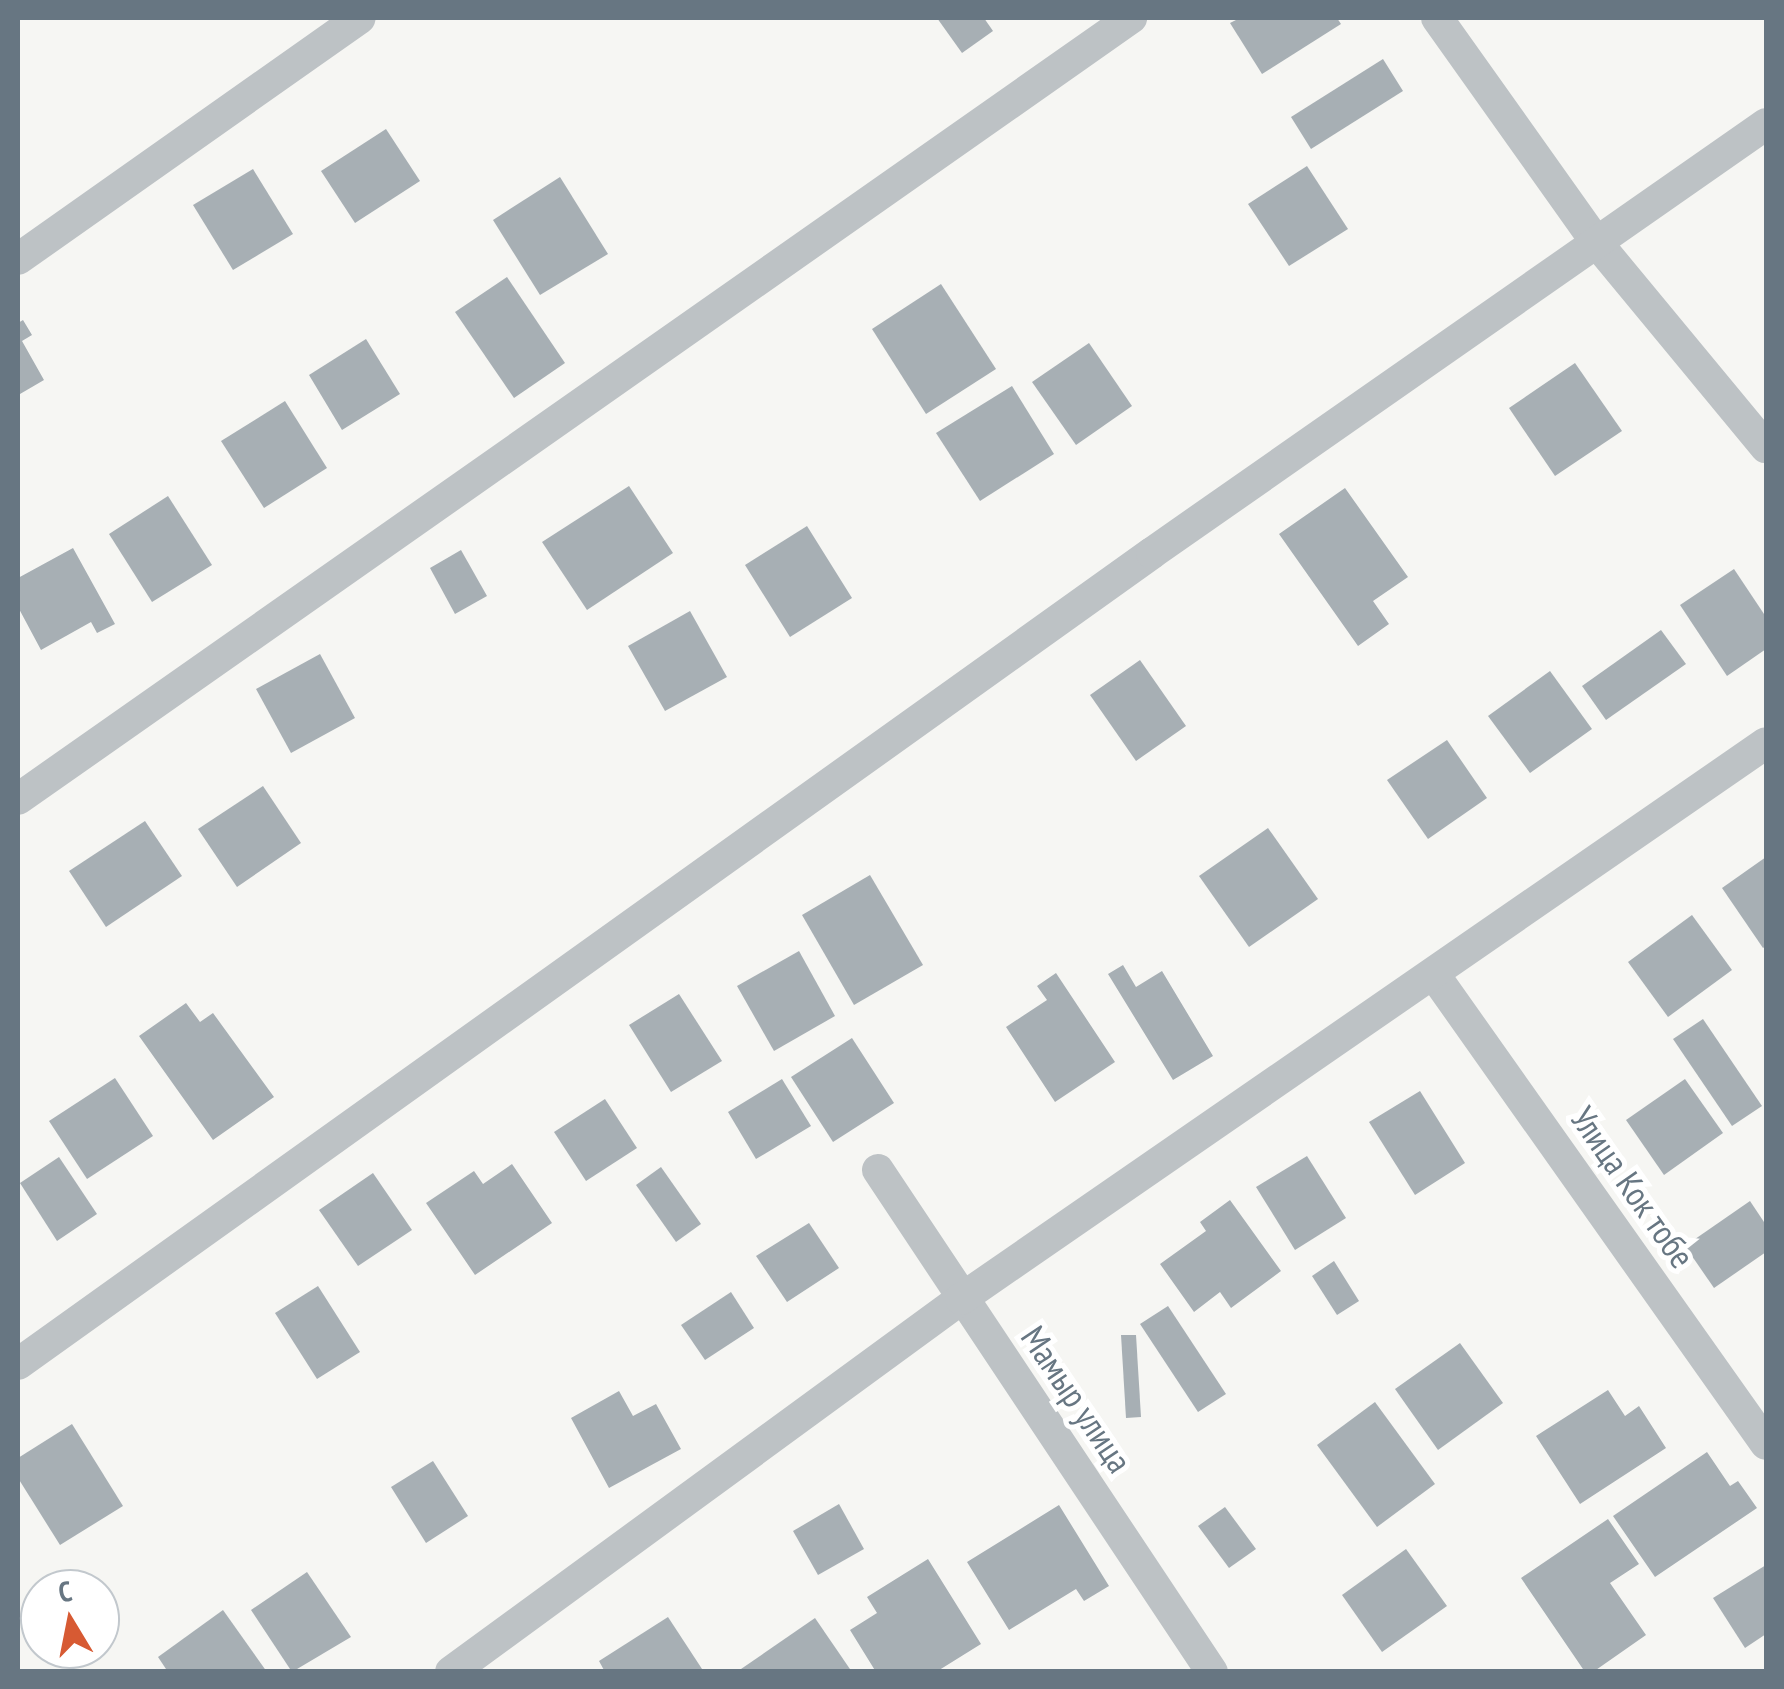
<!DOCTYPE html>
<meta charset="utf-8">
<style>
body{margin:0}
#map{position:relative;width:1784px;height:1689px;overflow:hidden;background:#f6f6f3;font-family:"PT Sans Narrow",sans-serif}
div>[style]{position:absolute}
.building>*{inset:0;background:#a7afb4}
.minor>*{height:32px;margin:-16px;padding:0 16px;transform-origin:16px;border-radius:16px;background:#bdc2c5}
span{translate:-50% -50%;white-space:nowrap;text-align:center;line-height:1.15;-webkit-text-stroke:10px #fff;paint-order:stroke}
.street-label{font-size:35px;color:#677682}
.frame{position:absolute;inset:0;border:20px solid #677682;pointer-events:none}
.north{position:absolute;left:20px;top:1569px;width:100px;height:100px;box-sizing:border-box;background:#fff;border:2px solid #c2c8cd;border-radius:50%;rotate:350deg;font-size:28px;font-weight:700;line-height:40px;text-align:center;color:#677682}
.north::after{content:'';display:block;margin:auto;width:35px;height:45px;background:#d75a33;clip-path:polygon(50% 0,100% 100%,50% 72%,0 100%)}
</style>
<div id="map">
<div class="building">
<i style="clip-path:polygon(937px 18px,984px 18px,993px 31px,962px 53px)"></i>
<i style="clip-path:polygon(1240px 18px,1337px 18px,1341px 24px,1262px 74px,1230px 23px)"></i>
<i style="clip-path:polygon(1383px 59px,1403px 91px,1311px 149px,1291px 117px)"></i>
<i style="clip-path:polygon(386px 129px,420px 181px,355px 223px,321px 171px)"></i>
<i style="clip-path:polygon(1307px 166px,1348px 229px,1289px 266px,1248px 204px)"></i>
<i style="clip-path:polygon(253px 169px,293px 234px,233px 270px,193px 205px)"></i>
<i style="clip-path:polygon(560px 177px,608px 254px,540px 295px,493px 220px)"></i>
<i style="clip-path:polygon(507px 277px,565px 363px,514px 398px,455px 312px)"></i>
<i style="clip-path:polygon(941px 284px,996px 369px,926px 414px,872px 329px)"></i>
<i style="clip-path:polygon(23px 320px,32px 335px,22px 341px,44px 380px,20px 394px,18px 323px)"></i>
<i style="clip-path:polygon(366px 339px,400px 394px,342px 430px,309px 375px)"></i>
<i style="clip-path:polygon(1089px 343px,1132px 406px,1076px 445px,1032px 382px)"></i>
<i style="clip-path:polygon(1575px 363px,1622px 431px,1555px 476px,1509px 408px)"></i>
<i style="clip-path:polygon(1012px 386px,1054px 454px,980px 501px,936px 433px)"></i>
<i style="clip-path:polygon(285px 401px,327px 468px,264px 508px,221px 441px)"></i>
<i style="clip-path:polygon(629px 486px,673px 553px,587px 610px,542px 542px)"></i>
<i style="clip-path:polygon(1345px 488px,1408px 577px,1373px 601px,1389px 624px,1358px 646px,1279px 534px)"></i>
<i style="clip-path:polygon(168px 496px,212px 565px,152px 602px,109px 534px)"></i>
<i style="clip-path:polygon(807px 526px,852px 598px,790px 637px,745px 565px)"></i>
<i style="clip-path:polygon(73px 548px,115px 624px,97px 633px,91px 622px,41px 650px,18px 607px,18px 578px)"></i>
<i style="clip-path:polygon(461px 550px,487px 596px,455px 614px,430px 568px)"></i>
<i style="clip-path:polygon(1734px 569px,1766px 617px,1766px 649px,1727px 676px,1680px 605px)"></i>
<i style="clip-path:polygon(690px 611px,727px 677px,665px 711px,628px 646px)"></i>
<i style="clip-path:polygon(1661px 630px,1686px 664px,1606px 720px,1582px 686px)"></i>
<i style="clip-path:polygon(320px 654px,355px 718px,291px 753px,256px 689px)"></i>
<i style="clip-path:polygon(1140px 660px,1186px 726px,1136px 761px,1090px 695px)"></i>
<i style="clip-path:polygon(1550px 671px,1592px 729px,1530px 773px,1488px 716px)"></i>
<i style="clip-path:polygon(1447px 740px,1487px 798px,1428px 839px,1387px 780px)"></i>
<i style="clip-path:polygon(263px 786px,301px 843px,237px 887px,198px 829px)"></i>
<i style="clip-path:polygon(145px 821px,182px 876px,106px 927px,69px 871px)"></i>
<i style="clip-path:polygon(1268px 828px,1318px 899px,1249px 947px,1199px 876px)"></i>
<i style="clip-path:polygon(1766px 857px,1766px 946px,1763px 948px,1722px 888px)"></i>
<i style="clip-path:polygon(870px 875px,923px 965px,854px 1005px,802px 915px)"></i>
<i style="clip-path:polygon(1692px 915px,1732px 970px,1668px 1017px,1628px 962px)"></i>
<i style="clip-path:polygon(799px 951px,835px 1016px,774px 1051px,737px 986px)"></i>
<i style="clip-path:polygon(1123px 965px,1136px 987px,1162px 971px,1213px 1056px,1173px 1080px,1108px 974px)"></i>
<i style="clip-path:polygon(1056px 973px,1115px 1062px,1055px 1102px,1006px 1027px,1047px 1000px,1037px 986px)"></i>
<i style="clip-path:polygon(679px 994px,722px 1061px,671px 1092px,629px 1025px)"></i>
<i style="clip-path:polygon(186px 1003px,200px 1022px,213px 1013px,274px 1097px,213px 1140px,139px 1036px)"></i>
<i style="clip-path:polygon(1703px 1019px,1762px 1106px,1732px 1126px,1673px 1039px)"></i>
<i style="clip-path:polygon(852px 1038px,894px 1103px,833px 1142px,791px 1077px)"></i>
<i style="clip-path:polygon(115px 1078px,153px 1136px,87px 1179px,49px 1121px)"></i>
<i style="clip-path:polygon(782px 1079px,811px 1126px,756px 1159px,728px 1112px)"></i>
<i style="clip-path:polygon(1685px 1079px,1723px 1133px,1664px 1175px,1626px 1120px)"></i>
<i style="clip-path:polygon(1420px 1091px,1465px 1163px,1415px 1195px,1369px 1122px)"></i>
<i style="clip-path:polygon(605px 1099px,637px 1148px,586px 1181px,554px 1132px)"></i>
<i style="clip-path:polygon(1307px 1156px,1346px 1218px,1295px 1250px,1256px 1187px)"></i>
<i style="clip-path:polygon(59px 1157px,97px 1214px,57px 1241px,20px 1183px)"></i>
<i style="clip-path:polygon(512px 1164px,552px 1223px,475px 1275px,426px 1203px,474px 1171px,483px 1184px)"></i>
<i style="clip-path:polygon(661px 1167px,701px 1224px,676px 1242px,636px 1185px)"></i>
<i style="clip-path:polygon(373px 1173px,412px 1230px,358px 1266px,319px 1210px)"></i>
<i style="clip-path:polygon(1230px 1200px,1281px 1271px,1231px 1308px,1220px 1292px,1194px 1312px,1160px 1264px,1206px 1231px,1200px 1222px)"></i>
<i style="clip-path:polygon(1750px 1201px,1766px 1225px,1766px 1252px,1714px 1288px,1685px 1246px)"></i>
<i style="clip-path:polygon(809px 1223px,839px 1268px,787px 1302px,756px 1256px)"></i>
<i style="clip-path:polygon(1334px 1261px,1359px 1301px,1337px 1315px,1312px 1276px)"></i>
<i style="clip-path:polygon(318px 1286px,360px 1352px,317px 1379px,275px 1313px)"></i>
<i style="clip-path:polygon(731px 1292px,754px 1328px,705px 1360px,681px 1325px)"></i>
<i style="clip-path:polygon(1168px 1306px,1226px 1394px,1198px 1412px,1140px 1324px)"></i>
<i style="clip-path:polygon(1121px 1335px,1136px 1335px,1141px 1417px,1126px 1418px)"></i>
<i style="clip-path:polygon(1460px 1343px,1503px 1403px,1438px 1450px,1395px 1389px)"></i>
<i style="clip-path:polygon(1608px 1390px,1625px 1416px,1639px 1406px,1666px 1448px,1580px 1504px,1536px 1436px)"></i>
<i style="clip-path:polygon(619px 1391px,633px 1416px,656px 1404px,681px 1449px,609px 1488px,571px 1418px)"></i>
<i style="clip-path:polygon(1375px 1402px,1435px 1484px,1377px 1527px,1317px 1445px)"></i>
<i style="clip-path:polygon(72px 1424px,123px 1506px,60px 1545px,18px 1478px,18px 1458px)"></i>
<i style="clip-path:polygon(1707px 1452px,1730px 1486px,1738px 1481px,1757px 1508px,1655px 1577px,1613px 1516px)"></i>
<i style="clip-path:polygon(433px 1461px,468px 1516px,426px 1543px,391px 1487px)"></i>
<i style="clip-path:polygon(839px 1504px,864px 1549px,818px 1575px,793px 1531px)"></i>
<i style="clip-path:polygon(1059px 1505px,1109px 1586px,1084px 1601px,1076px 1589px,1009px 1630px,967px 1562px)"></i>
<i style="clip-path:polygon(1225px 1507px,1256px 1549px,1229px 1568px,1198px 1526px)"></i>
<i style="clip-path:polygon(1608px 1519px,1639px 1564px,1610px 1583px,1646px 1635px,1593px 1672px,1585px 1672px,1521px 1578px)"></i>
<i style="clip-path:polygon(1406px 1549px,1447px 1606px,1382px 1652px,1342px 1595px)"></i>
<i style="clip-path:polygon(928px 1559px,981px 1644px,936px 1672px,876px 1672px,850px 1630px,877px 1613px,867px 1597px)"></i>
<i style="clip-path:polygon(1766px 1565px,1766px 1634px,1745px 1648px,1713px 1598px)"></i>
<i style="clip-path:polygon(307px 1572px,351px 1637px,292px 1672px,251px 1610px)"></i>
<i style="clip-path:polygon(223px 1610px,267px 1672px,168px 1672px,158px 1657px)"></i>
<i style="clip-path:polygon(668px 1617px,704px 1672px,605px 1672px,599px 1661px)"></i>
<i style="clip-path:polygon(815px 1618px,852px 1672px,742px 1672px,741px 1669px)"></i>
</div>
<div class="minor">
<i style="left:1437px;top:18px;width:276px;rotate:54.6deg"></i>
<i style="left:1597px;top:243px;width:265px;rotate:50.4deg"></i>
<i style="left:18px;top:259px;width:418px;rotate:-35.2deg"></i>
<i style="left:18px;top:799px;width:1360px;rotate:-35.06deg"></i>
<i style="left:1435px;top:976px;width:573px;rotate:54.73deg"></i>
<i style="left:878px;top:1170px;width:603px;rotate:56.36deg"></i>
<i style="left:18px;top:1364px;width:1394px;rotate:-35.57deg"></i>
<i style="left:1152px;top:553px;width:749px;rotate:-34.94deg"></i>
<i style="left:451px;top:1672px;width:632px;rotate:-36.18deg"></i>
<i style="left:961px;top:1299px;width:978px;rotate:-34.63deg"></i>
</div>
<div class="street-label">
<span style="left:1633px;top:1187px;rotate:55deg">Улица Кок тобе</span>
<span style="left:1077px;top:1399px;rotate:56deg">Мамыр улица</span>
</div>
<div class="frame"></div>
<div class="north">С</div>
</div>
